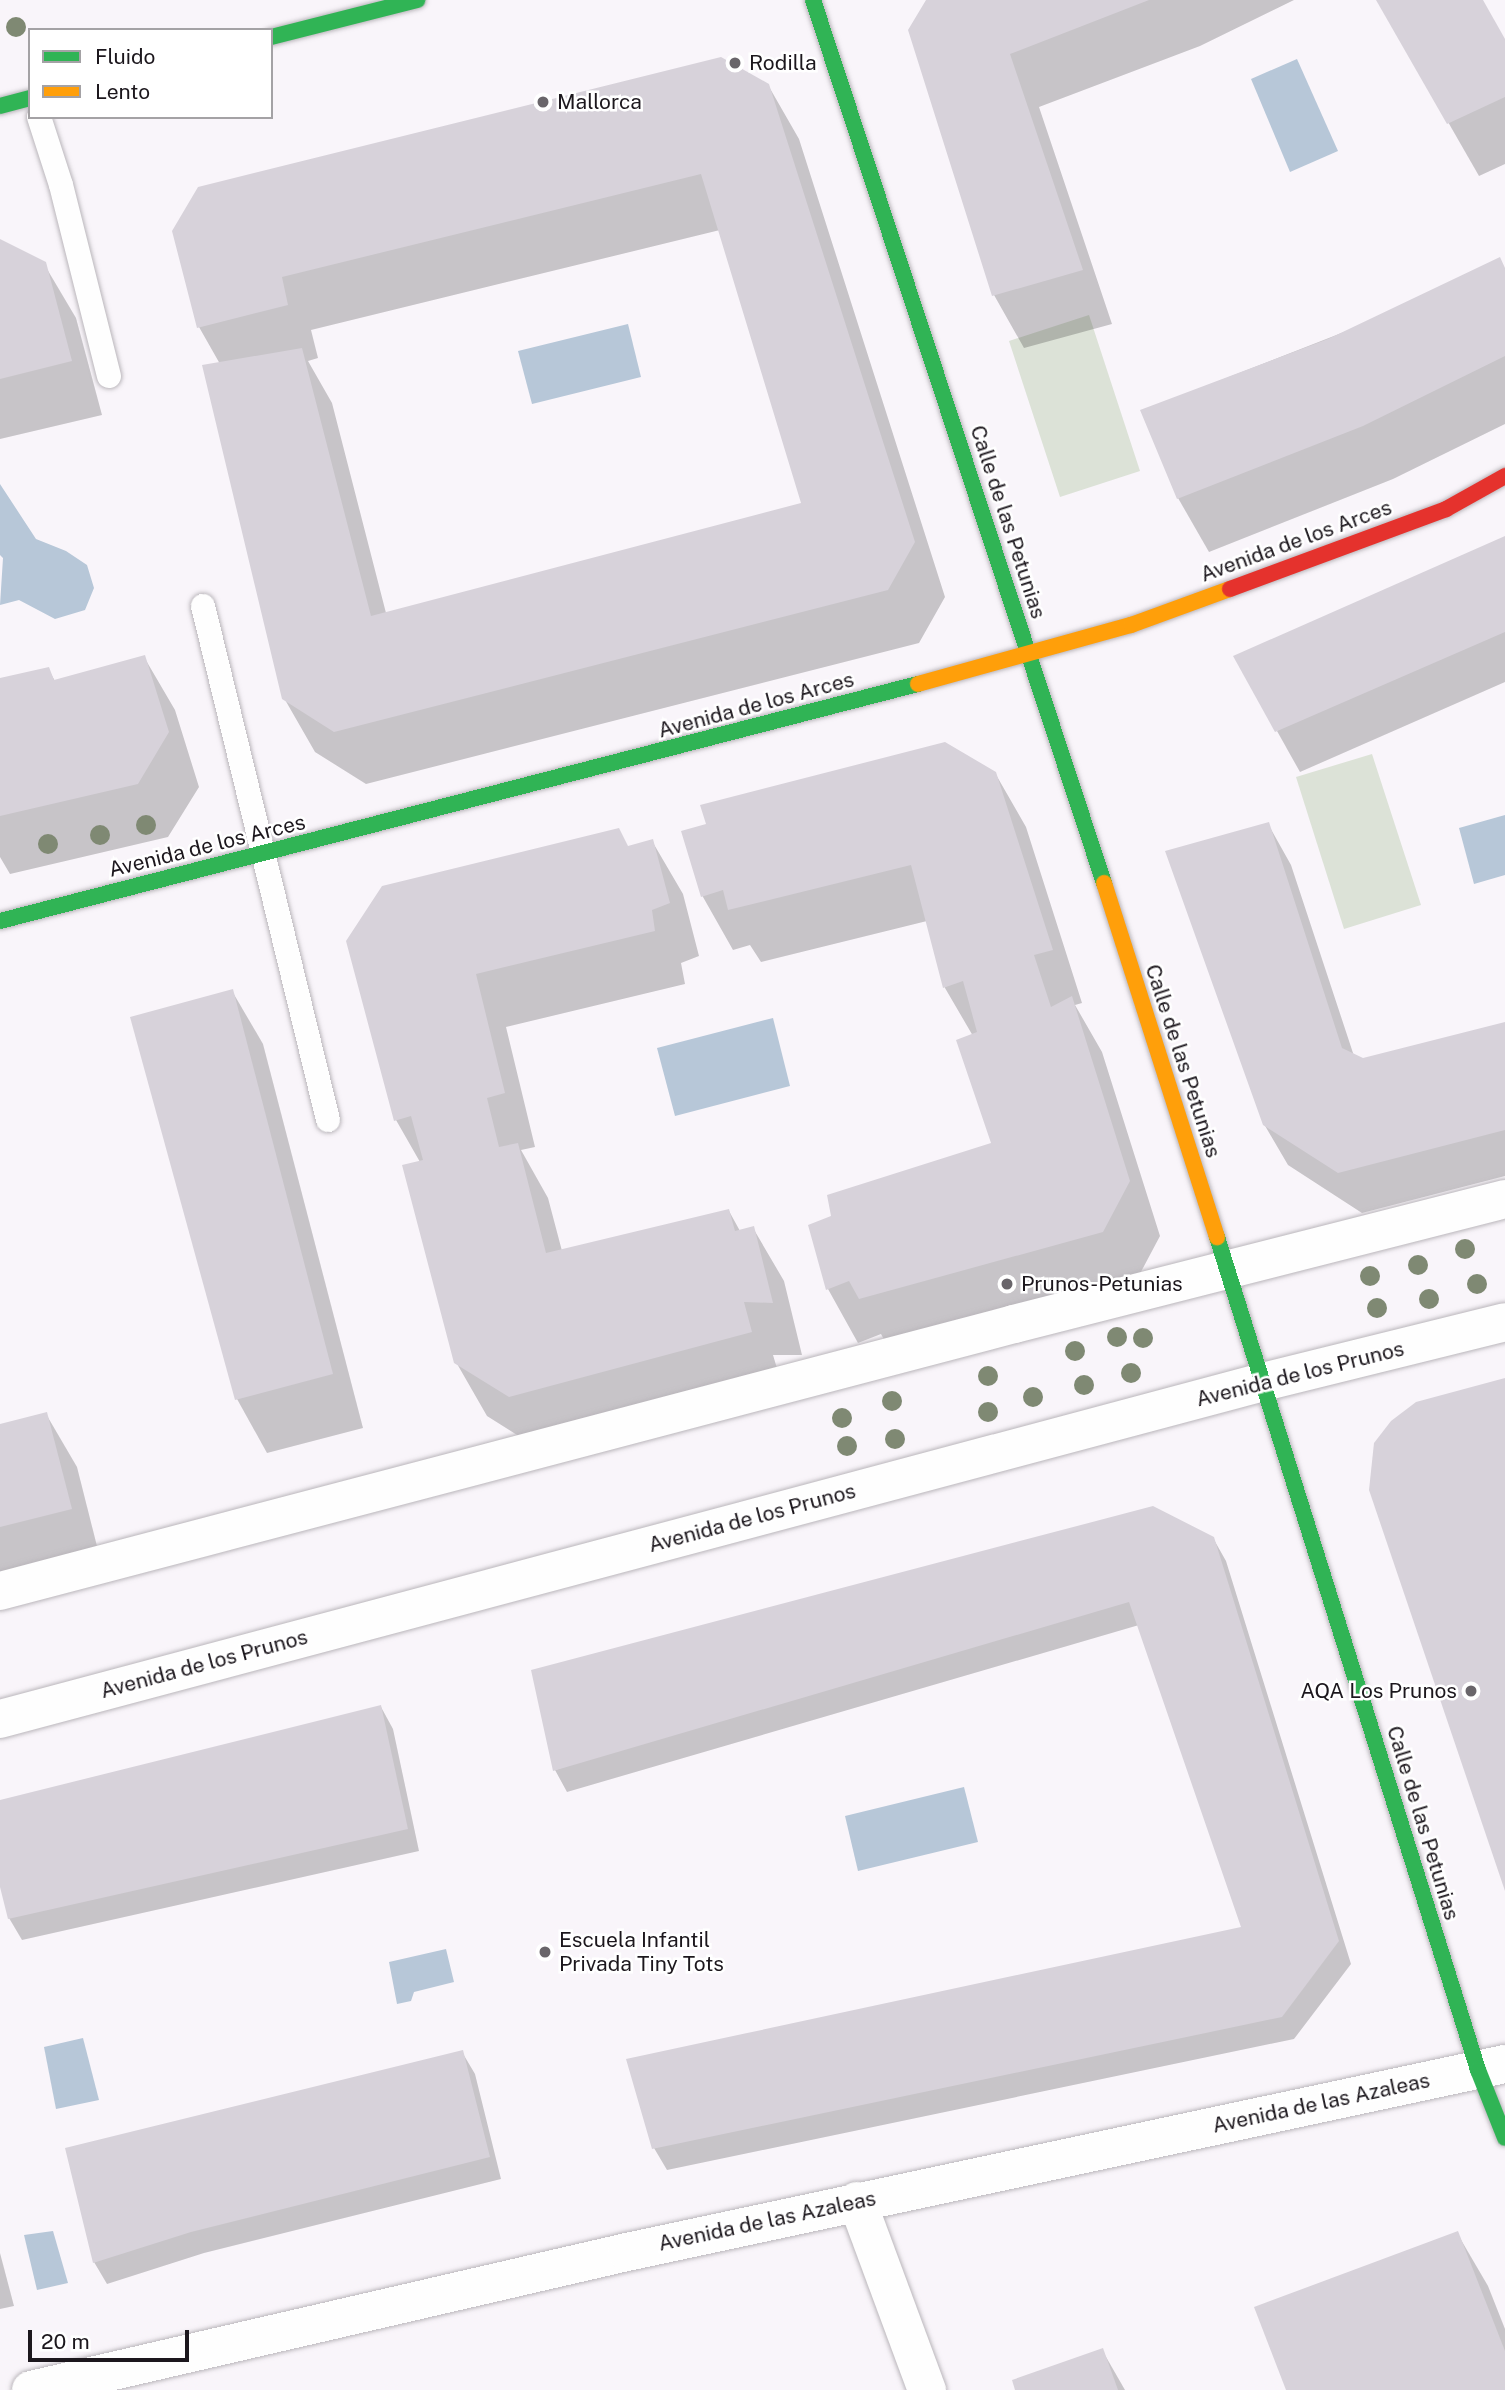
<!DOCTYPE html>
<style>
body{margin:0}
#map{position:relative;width:1505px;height:2390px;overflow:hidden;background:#f9f5fa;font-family:"Public Sans",sans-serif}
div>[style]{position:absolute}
.green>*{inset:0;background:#dce2d7}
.water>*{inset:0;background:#b7c7d8}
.shadow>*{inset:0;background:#0003}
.building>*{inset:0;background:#d7d2da}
.roads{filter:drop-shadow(0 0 2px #bab6bb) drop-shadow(0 0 2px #bab6bb)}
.lane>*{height:24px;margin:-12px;padding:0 12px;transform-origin:12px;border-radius:12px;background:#fefefe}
.street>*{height:38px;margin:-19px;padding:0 19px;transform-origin:19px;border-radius:19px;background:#fefefe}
.fast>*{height:16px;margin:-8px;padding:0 8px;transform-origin:8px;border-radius:8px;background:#30b455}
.slow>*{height:16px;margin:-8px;padding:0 8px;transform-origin:8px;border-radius:8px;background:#ff9f0a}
.jam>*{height:16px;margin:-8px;padding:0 8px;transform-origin:8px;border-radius:8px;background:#e5322d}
.trees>*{width:20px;height:20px;margin:-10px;border-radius:50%;background:#7f8973}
.dots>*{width:19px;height:19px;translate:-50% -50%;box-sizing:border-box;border:4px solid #fff;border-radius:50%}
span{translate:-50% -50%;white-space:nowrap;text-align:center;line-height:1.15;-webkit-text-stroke:5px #fff;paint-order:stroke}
.poi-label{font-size:21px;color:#1c171d}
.left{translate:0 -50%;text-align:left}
.right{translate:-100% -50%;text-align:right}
.street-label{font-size:21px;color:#1c171d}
.legend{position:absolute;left:28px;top:28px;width:245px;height:91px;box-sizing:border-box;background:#fff;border:2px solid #a4a2a5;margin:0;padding:9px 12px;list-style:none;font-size:21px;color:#1c171d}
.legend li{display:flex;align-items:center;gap:14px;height:35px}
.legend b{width:35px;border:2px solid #a4a2a5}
.scale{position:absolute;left:28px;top:2330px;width:161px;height:32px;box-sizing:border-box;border:4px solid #1c171d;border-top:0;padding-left:9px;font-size:21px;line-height:24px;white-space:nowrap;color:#1c171d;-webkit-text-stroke:5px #fff;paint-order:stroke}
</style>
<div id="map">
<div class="green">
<i style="clip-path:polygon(1089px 315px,1140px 471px,1060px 497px,1009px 341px)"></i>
<i style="clip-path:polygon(1372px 754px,1421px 905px,1344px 929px,1296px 777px)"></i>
</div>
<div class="water">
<i style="clip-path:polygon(1297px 59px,1338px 151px,1290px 172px,1251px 79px)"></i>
<i style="clip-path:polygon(628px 324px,641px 377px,532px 404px,518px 351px)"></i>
<i style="clip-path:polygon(0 484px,36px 539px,66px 551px,87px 565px,94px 588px,85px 610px,55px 619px,19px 600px,0 605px,3px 558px,0 555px)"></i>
<i style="clip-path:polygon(1505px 815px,1505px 875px,1474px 884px,1459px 828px)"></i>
<i style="clip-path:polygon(773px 1018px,790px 1086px,675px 1116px,657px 1048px)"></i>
<i style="clip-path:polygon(964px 1787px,978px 1842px,858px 1871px,845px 1816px)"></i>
<i style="clip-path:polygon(446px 1949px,454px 1982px,414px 1992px,411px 2001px,397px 2004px,389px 1962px)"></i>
<i style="clip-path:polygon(83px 2038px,99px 2100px,56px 2109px,44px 2047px)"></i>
<i style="clip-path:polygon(53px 2231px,68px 2283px,37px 2290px,24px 2235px)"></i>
</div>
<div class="shadow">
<i style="clip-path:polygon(928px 0,1294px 0,1200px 46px,1039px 107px,1112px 324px,1024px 348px,994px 295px)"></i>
<i style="clip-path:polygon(1378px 0,1481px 0,1505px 42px,1505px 164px,1479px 176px)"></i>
<i style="clip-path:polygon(evenodd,768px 85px,799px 139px,945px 597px,919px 643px,366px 784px,315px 752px,284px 698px,220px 364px,199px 327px,174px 231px,768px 85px,720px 230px,803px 505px,386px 613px,332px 403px,308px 361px,318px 358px,311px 330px,720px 230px)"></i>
<i style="clip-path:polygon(0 241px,44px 264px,76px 318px,102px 415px,0 439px)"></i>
<i style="clip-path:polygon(1505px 269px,1505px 424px,1393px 479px,1209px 552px,1178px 498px,1142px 411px)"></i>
<i style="clip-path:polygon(1505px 538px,1505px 682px,1300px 772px,1277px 731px)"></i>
<i style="clip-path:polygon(144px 657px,175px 710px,199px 787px,168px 837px,10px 874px,0 857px,0 680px,48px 669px,55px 681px)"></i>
<i style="clip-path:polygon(995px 773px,1026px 827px,1082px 1003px,1075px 1005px,1102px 1052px,1160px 1236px,1134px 1285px,891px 1352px,881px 1334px,858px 1343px,828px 1289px,810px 1226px,993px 1144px,973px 1036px,945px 988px,927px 921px,761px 962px,750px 945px,733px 950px,703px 897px,683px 832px)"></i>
<i style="clip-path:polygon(1268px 824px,1291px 865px,1354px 1056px,1363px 1060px,1505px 1024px,1505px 1176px,1362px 1213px,1288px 1165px,1264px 1124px)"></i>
<i style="clip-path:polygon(652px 841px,683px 894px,699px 956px,681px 963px,685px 984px,506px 1027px,535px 1147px,521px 1150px,548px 1198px,562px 1251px,729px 1211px,740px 1231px,753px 1228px,784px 1281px,802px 1355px,773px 1355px,782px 1385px,541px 1450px,487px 1416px,456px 1362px,420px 1162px,396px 1120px,348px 941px)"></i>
<i style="clip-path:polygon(232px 991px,263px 1044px,363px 1428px,267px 1453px,237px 1399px)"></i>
<i style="clip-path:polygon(46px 1414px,77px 1467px,101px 1562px,0 1588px,0 1426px)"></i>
<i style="clip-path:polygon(1213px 1538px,1226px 1561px,1351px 1964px,1294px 2039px,667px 2170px,654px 2148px,1243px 1928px,1139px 1625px,567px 1792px,555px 1770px)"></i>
<i style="clip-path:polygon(381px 1707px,393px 1729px,419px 1851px,22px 1940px,9px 1918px,0 1879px,0 1802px)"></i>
<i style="clip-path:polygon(462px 2052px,475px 2074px,501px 2179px,204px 2253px,107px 2284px,94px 2262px,68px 2150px)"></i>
<i style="clip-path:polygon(1457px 2233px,1488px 2286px,1505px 2329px,1505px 2390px,1288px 2390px)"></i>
<i style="clip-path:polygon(0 2253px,14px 2306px,0 2309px)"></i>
<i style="clip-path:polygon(1102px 2350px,1125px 2390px,1017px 2390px)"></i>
</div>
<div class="building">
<i style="clip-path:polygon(926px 0,1149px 0,1010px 54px,1083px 270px,992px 296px,908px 30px)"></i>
<i style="clip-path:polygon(1376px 0,1483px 0,1505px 39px,1505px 97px,1447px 124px)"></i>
<i style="clip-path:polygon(721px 57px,769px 84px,915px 542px,888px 590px,334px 732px,282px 699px,202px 365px,302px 348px,371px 616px,801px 503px,701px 174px,282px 277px,288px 305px,197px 328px,172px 231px,198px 187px)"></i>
<i style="clip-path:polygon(0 239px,46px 262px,72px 361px,0 379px)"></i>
<i style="clip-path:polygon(1500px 257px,1505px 268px,1505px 356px,1363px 426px,1177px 499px,1140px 410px,1328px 339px)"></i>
<i style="clip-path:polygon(1505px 536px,1505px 632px,1275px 732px,1233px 656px)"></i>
<i style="clip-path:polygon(145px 655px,169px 732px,138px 784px,0 816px,0 678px,49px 667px,54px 680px)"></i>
<i style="clip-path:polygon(945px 742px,996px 772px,1053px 950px,1034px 955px,1051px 1007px,1072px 996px,1130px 1181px,1103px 1232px,859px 1299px,849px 1281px,826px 1290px,808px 1225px,831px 1216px,827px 1195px,991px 1143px,956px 1040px,977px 1032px,963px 981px,943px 988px,911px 865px,728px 910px,723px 890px,701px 897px,681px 831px,706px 824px,700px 805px)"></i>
<i style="clip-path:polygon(1269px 822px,1342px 1048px,1363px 1058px,1505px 1022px,1505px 1130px,1338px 1173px,1263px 1125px,1165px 851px)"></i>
<i style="clip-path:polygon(619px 828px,628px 846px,653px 839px,670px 903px,652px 910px,655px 931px,476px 974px,505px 1093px,487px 1098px,499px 1147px,518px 1143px,546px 1253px,729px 1209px,735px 1231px,754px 1226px,773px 1303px,744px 1302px,752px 1332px,509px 1397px,454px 1363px,402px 1165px,423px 1160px,411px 1116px,394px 1121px,346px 941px,382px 886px)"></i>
<i style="clip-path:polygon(233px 989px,333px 1374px,235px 1400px,130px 1017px)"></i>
<i style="clip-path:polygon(1505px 1378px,1505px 1891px,1369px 1490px,1374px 1443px,1391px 1421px,1416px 1402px)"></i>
<i style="clip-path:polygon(47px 1412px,72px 1509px,0 1527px,0 1424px)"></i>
<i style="clip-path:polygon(1153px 1506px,1214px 1537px,1339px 1941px,1282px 2017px,652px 2149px,626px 2059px,1241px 1927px,1129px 1602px,553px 1771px,531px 1670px)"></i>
<i style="clip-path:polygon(381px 1705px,408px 1829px,8px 1919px,0 1887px,0 1800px)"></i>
<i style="clip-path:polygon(463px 2050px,490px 2157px,191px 2232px,93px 2263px,65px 2148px)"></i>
<i style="clip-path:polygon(1458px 2231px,1505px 2351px,1505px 2390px,1286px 2390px,1254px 2307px)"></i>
<i style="clip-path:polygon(1103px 2348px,1118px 2390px,1015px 2390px,1012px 2380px)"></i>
</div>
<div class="roads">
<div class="lane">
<i style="left:39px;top:117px;width:71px;rotate:72.1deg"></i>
<i style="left:61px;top:185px;width:197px;rotate:75.9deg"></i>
<i style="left:203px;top:606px;width:529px;rotate:76.33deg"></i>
</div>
<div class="street">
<i style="left:0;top:1591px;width:1049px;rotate:-14.75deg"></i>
<i style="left:1014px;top:1324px;width:507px;rotate:-14.28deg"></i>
<i style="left:0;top:1719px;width:1307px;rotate:-14.94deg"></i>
<i style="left:1263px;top:1382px;width:249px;rotate:-13.9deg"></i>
<i style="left:857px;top:2201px;width:202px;rotate:69.7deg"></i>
<i style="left:31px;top:2390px;width:612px;rotate:-13.04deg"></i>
<i style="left:627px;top:2252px;width:898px;rotate:-12.09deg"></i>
</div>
<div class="fast">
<i style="left:813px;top:0;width:930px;rotate:71.76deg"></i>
<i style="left:271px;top:37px;width:151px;rotate:-14.2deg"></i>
<i style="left:0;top:106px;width:31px;rotate:-15deg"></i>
<i style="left:0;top:921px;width:948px;rotate:-14.48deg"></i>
<i style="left:1217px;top:1237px;width:873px;rotate:72.6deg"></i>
<i style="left:1478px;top:2070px;width:73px;rotate:68.3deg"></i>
</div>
<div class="slow">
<i style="left:918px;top:684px;width:221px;rotate:-15.5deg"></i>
<i style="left:1131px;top:625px;width:105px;rotate:-20deg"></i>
<i style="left:1104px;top:883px;width:372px;rotate:72.3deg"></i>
</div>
<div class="jam">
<i style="left:1230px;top:589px;width:230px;rotate:-20.3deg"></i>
<i style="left:1446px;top:509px;width:68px;rotate:-29.2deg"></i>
</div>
</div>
<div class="trees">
<i style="left:16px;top:27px"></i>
<i style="left:146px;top:825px"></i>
<i style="left:100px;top:835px"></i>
<i style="left:48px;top:844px"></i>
<i style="left:1465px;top:1249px"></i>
<i style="left:1418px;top:1265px"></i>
<i style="left:1370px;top:1276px"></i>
<i style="left:1477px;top:1284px"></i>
<i style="left:1429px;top:1299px"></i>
<i style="left:1377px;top:1308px"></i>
<i style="left:1117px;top:1337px"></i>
<i style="left:1143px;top:1338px"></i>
<i style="left:1075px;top:1351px"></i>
<i style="left:1131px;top:1373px"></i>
<i style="left:988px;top:1376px"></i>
<i style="left:1084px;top:1385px"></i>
<i style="left:1033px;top:1397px"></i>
<i style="left:892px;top:1401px"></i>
<i style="left:988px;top:1412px"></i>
<i style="left:842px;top:1418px"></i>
<i style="left:895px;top:1439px"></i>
<i style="left:847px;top:1446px"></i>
</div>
<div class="dots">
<i style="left:735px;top:63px;background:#69656a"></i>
<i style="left:543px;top:102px;background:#69656a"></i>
<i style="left:1007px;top:1284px;background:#69656a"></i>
<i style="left:1471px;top:1691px;background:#69656a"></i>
<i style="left:545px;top:1952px;background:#69656a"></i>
</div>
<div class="poi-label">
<span class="left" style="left:749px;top:63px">Rodilla</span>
<span class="left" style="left:557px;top:102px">Mallorca</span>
<span class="left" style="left:1021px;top:1284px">Prunos-Petunias</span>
<span class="right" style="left:1457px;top:1691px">AQA Los Prunos</span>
<span class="left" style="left:559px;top:1952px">Escuela Infantil<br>Privada Tiny Tots</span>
</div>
<div class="street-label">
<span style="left:1008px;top:522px;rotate:72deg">Calle de las Petunias</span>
<span style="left:1296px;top:541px;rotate:-20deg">Avenida de los Arces</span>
<span style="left:756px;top:705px;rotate:-15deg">Avenida de los Arces</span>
<span style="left:207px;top:846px;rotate:-14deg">Avenida de los Arces</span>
<span style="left:1183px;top:1061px;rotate:72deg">Calle de las Petunias</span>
<span style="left:1300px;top:1374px;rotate:-14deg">Avenida de los Prunos</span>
<span style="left:752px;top:1518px;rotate:-15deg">Avenida de los Prunos</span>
<span style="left:204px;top:1664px;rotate:-15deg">Avenida de los Prunos</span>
<span style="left:1423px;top:1823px;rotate:73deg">Calle de las Petunias</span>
<span style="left:1321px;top:2103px;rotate:-12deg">Avenida de las Azaleas</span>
<span style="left:767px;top:2221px;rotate:-12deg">Avenida de las Azaleas</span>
</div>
<ul class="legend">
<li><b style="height:9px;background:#30b455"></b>Fluido</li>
<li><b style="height:9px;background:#ff9f0a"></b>Lento</li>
</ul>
<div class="scale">20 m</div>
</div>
